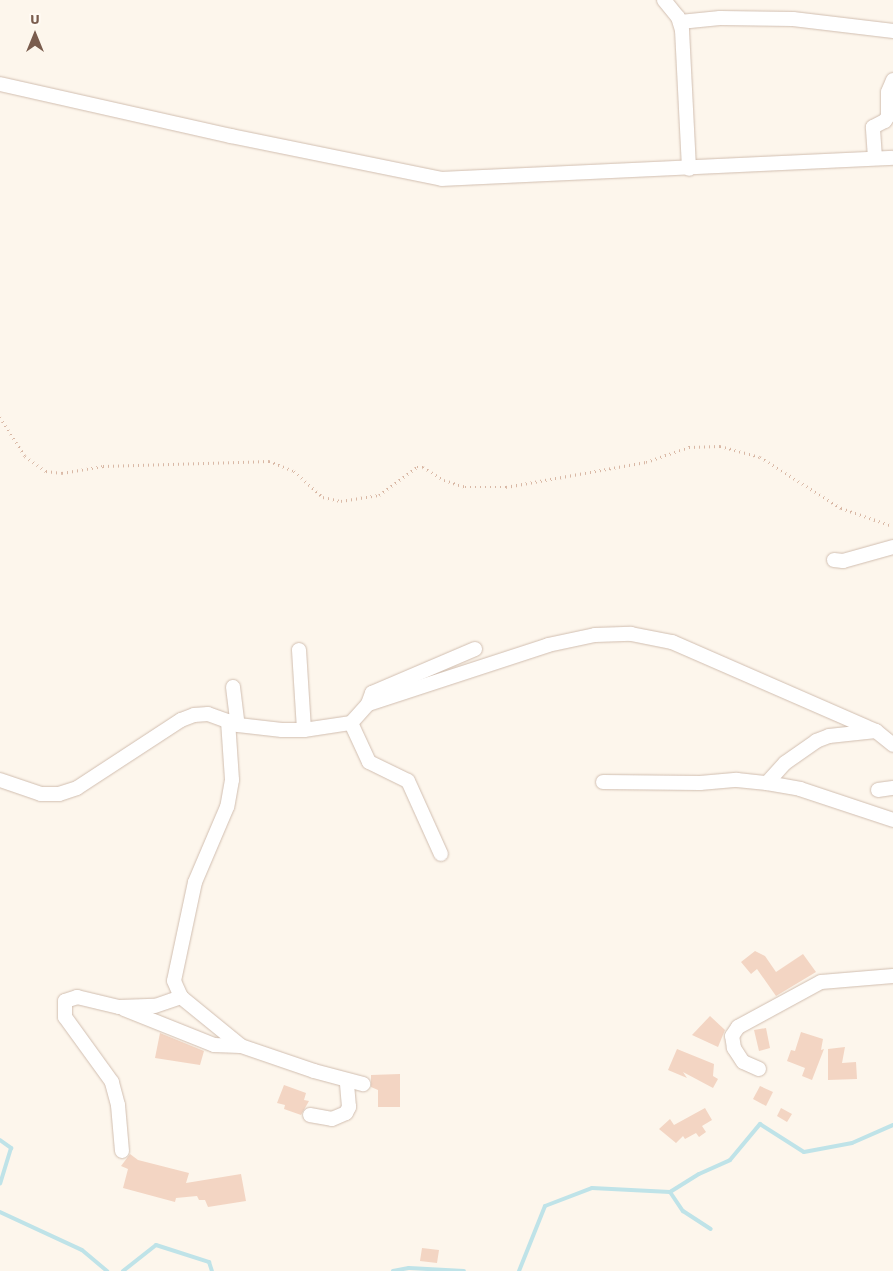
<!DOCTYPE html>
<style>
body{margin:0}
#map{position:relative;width:893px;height:1271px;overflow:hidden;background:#fdf6ec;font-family:Signika,sans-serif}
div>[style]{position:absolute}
.stream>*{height:4px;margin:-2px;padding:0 2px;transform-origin:2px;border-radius:2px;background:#bfe3e8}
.building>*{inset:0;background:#f3d5c3}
.path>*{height:2.5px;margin-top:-1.25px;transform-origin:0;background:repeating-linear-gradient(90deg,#d9b8a5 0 1px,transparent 0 5px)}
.roads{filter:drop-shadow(0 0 1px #d1beb0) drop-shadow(0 0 1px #d1beb0)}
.minor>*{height:14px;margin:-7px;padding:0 7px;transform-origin:7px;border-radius:7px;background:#fff}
span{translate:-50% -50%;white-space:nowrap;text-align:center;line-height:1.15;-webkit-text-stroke:4.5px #fffaf3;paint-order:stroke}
.north{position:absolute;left:10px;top:10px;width:50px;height:50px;-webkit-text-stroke:4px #fffaf3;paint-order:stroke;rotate:0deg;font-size:14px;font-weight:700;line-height:20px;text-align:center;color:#7a5c4d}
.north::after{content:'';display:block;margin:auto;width:18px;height:22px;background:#7a5c4d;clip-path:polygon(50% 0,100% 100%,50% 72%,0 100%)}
</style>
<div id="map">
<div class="stream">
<i style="left:0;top:1140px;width:14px;rotate:36deg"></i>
<i style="left:11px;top:1148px;width:37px;rotate:107deg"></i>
<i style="left:670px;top:1192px;width:34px;rotate:-32deg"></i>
<i style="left:699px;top:1174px;width:34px;rotate:-24deg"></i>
<i style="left:730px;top:1160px;width:47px;rotate:-50.2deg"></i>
<i style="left:760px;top:1124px;width:52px;rotate:32.5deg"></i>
<i style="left:804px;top:1152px;width:49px;rotate:-10.6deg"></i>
<i style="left:852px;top:1143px;width:45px;rotate:-23.7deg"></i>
<i style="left:0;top:1212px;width:90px;rotate:24.9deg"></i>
<i style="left:82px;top:1250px;width:33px;rotate:40deg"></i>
<i style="left:123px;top:1271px;width:42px;rotate:-38.2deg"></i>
<i style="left:156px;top:1245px;width:56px;rotate:17.8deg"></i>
<i style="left:209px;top:1262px;width:9px;rotate:72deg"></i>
<i style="left:393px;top:1271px;width:16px;rotate:-11deg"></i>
<i style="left:409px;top:1268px;width:55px;rotate:3.1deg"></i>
<i style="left:519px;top:1271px;width:70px;rotate:-68.2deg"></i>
<i style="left:545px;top:1206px;width:50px;rotate:-21deg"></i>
<i style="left:592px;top:1188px;width:78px;rotate:2.9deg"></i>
<i style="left:670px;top:1192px;width:23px;rotate:56deg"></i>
<i style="left:683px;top:1211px;width:33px;rotate:33deg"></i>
</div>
<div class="building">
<i style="clip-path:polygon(755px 951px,765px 956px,776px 972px,803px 954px,816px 972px,776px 996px,757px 969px,751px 974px,741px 962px)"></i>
<i style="clip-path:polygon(710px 1016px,725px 1030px,718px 1047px,692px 1035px)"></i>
<i style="clip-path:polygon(766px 1028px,770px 1048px,759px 1051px,754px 1030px)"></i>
<i style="clip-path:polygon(801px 1032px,823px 1039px,821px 1050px,824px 1049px,812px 1080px,802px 1076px,805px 1068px,787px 1061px,791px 1050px,795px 1051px)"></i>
<i style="clip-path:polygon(160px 1033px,204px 1051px,200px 1065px,155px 1058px)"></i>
<i style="clip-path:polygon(845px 1047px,842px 1063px,856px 1062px,857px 1079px,828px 1080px,828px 1049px)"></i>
<i style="clip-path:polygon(677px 1049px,714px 1064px,713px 1076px,718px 1079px,713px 1088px,683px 1072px,687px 1078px,668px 1070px)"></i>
<i style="clip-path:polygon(400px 1074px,400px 1107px,378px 1107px,378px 1090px,371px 1087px,371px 1075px)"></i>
<i style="clip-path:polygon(284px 1085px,306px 1093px,304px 1100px,309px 1101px,301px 1115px,284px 1109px,285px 1105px,277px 1103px)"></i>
<i style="clip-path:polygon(760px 1086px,773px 1092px,766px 1106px,753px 1099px)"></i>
<i style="clip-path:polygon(705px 1108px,712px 1120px,702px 1126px,706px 1132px,699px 1137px,696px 1133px,685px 1139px,683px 1136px,676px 1143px,659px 1129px,670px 1119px,674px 1125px)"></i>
<i style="clip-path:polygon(781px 1108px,792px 1114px,787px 1122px,777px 1116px)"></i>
<i style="clip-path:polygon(130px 1154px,138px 1160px,189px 1173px,186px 1183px,241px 1174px,246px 1201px,208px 1207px,205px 1200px,199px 1200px,197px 1196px,176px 1198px,175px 1202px,123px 1188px,128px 1169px,121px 1166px)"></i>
<i style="clip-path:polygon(422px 1248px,439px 1250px,437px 1263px,420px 1261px)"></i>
</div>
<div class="path">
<i style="left:0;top:417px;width:46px;rotate:57.3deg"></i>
<i style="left:25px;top:456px;width:26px;rotate:36deg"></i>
<i style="left:46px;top:471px;width:16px;rotate:7deg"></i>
<i style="left:62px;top:473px;width:42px;rotate:-9.7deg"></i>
<i style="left:103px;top:466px;width:166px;rotate:-1.7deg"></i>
<i style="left:269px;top:461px;width:27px;rotate:22deg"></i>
<i style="left:294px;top:471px;width:39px;rotate:42deg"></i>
<i style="left:323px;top:497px;width:18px;rotate:13deg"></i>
<i style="left:341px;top:501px;width:38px;rotate:-9deg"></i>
<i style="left:379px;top:495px;width:47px;rotate:-36.4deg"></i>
<i style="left:417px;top:467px;width:6px"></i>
<i style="left:423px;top:467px;width:25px;rotate:32deg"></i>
<i style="left:444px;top:480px;width:22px;rotate:18deg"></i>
<i style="left:465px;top:487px;width:41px"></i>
<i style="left:506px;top:487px;width:142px;rotate:-10.1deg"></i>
<i style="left:646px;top:462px;width:46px;rotate:-19.2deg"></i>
<i style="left:689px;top:447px;width:31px;rotate:-2deg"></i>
<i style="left:720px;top:446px;width:41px;rotate:15.4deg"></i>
<i style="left:760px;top:457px;width:96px;rotate:32.2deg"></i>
<i style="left:841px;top:508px;width:55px;rotate:19.1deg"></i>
</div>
<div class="roads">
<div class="minor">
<i style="left:664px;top:0;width:22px;rotate:51deg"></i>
<i style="left:678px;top:17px;width:14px;rotate:73deg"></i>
<i style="left:682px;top:30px;width:139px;rotate:87.1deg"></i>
<i style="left:680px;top:22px;width:40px;rotate:-5.7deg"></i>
<i style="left:720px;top:18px;width:73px;rotate:0.8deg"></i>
<i style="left:793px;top:19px;width:101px;rotate:6.8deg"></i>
<i style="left:0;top:84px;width:237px;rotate:12.7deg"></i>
<i style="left:231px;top:136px;width:215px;rotate:11.5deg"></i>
<i style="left:442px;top:179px;width:451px;rotate:-2.7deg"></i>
<i style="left:875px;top:158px;width:31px;rotate:-94deg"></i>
<i style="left:873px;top:127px;width:13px;rotate:-27deg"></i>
<i style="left:885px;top:121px;width:6px;rotate:-59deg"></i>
<i style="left:888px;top:116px;width:24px;rotate:-90deg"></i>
<i style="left:888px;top:92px;width:13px;rotate:-67deg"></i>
<i style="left:834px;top:560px;width:9px;rotate:6deg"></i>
<i style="left:843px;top:561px;width:52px;rotate:-15.6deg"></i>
<i style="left:299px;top:650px;width:80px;rotate:86.4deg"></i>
<i style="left:233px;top:687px;width:38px;rotate:83deg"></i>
<i style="left:368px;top:704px;width:12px;rotate:-70deg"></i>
<i style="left:372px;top:693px;width:112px;rotate:-23.1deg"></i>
<i style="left:228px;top:721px;width:59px;rotate:86.1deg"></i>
<i style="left:232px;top:780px;width:27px;rotate:100deg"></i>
<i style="left:227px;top:807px;width:82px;rotate:113.1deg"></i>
<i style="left:195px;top:882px;width:101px;rotate:102deg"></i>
<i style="left:174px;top:981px;width:17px;rotate:66deg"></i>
<i style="left:181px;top:997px;width:77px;rotate:39.2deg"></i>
<i style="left:241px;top:1046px;width:77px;rotate:18.9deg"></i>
<i style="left:314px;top:1071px;width:51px;rotate:14.9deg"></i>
<i style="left:351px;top:723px;width:43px;rotate:65.2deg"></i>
<i style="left:369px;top:762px;width:43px;rotate:26deg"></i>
<i style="left:408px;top:781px;width:80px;rotate:65.7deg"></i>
<i style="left:0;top:780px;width:43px;rotate:18.9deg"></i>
<i style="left:41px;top:794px;width:18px"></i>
<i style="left:59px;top:794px;width:19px;rotate:-18deg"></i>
<i style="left:77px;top:788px;width:124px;rotate:-33.2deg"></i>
<i style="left:181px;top:720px;width:14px;rotate:-21deg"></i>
<i style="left:194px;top:715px;width:14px;rotate:-4deg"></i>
<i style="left:208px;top:714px;width:32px;rotate:20deg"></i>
<i style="left:238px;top:725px;width:44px;rotate:6.5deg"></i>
<i style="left:282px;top:730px;width:22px"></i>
<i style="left:304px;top:730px;width:48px;rotate:-8.5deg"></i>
<i style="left:351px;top:723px;width:25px;rotate:-48deg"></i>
<i style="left:368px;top:704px;width:189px;rotate:-18.1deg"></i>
<i style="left:548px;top:645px;width:48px;rotate:-12deg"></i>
<i style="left:595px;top:635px;width:36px;rotate:-2deg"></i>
<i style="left:631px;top:634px;width:42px;rotate:11deg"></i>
<i style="left:672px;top:642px;width:223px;rotate:23.6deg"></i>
<i style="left:876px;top:731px;width:22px;rotate:39deg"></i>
<i style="left:603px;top:782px;width:97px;rotate:0.6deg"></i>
<i style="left:700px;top:783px;width:37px;rotate:-5deg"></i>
<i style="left:737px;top:780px;width:30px;rotate:6deg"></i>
<i style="left:767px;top:783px;width:34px;rotate:10deg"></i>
<i style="left:800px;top:789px;width:98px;rotate:18.4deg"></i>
<i style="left:767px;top:783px;width:27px;rotate:-48deg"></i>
<i style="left:785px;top:763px;width:38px;rotate:-35deg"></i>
<i style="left:816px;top:741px;width:14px;rotate:-21deg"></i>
<i style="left:829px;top:736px;width:47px;rotate:-6.1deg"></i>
<i style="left:878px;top:790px;width:15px;rotate:-8deg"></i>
<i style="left:124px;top:1009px;width:97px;rotate:21.8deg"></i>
<i style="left:214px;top:1045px;width:27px;rotate:2deg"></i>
<i style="left:759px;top:1069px;width:17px;rotate:-156deg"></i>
<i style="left:743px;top:1062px;width:17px;rotate:-123deg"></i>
<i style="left:734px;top:1048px;width:12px;rotate:-99deg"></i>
<i style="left:732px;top:1036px;width:11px;rotate:-56deg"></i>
<i style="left:738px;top:1027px;width:94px;rotate:-28.5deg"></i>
<i style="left:821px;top:982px;width:72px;rotate:-4.8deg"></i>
<i style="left:310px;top:1115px;width:22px;rotate:10deg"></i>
<i style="left:332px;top:1119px;width:15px;rotate:-23deg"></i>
<i style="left:346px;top:1113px;width:7px;rotate:-63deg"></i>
<i style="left:349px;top:1107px;width:25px;rotate:-95deg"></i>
<i style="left:122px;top:1151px;width:46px;rotate:-95deg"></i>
<i style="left:118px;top:1105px;width:24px;rotate:-105deg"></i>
<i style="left:112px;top:1082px;width:80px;rotate:-125.9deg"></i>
<i style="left:65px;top:1017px;width:16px;rotate:-90deg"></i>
<i style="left:65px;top:1001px;width:13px;rotate:-18deg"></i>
<i style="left:77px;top:997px;width:43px;rotate:13.4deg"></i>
<i style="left:119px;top:1007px;width:36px;rotate:-2deg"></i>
<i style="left:155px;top:1006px;width:28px;rotate:-19deg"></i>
</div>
</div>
<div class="north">U</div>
</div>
